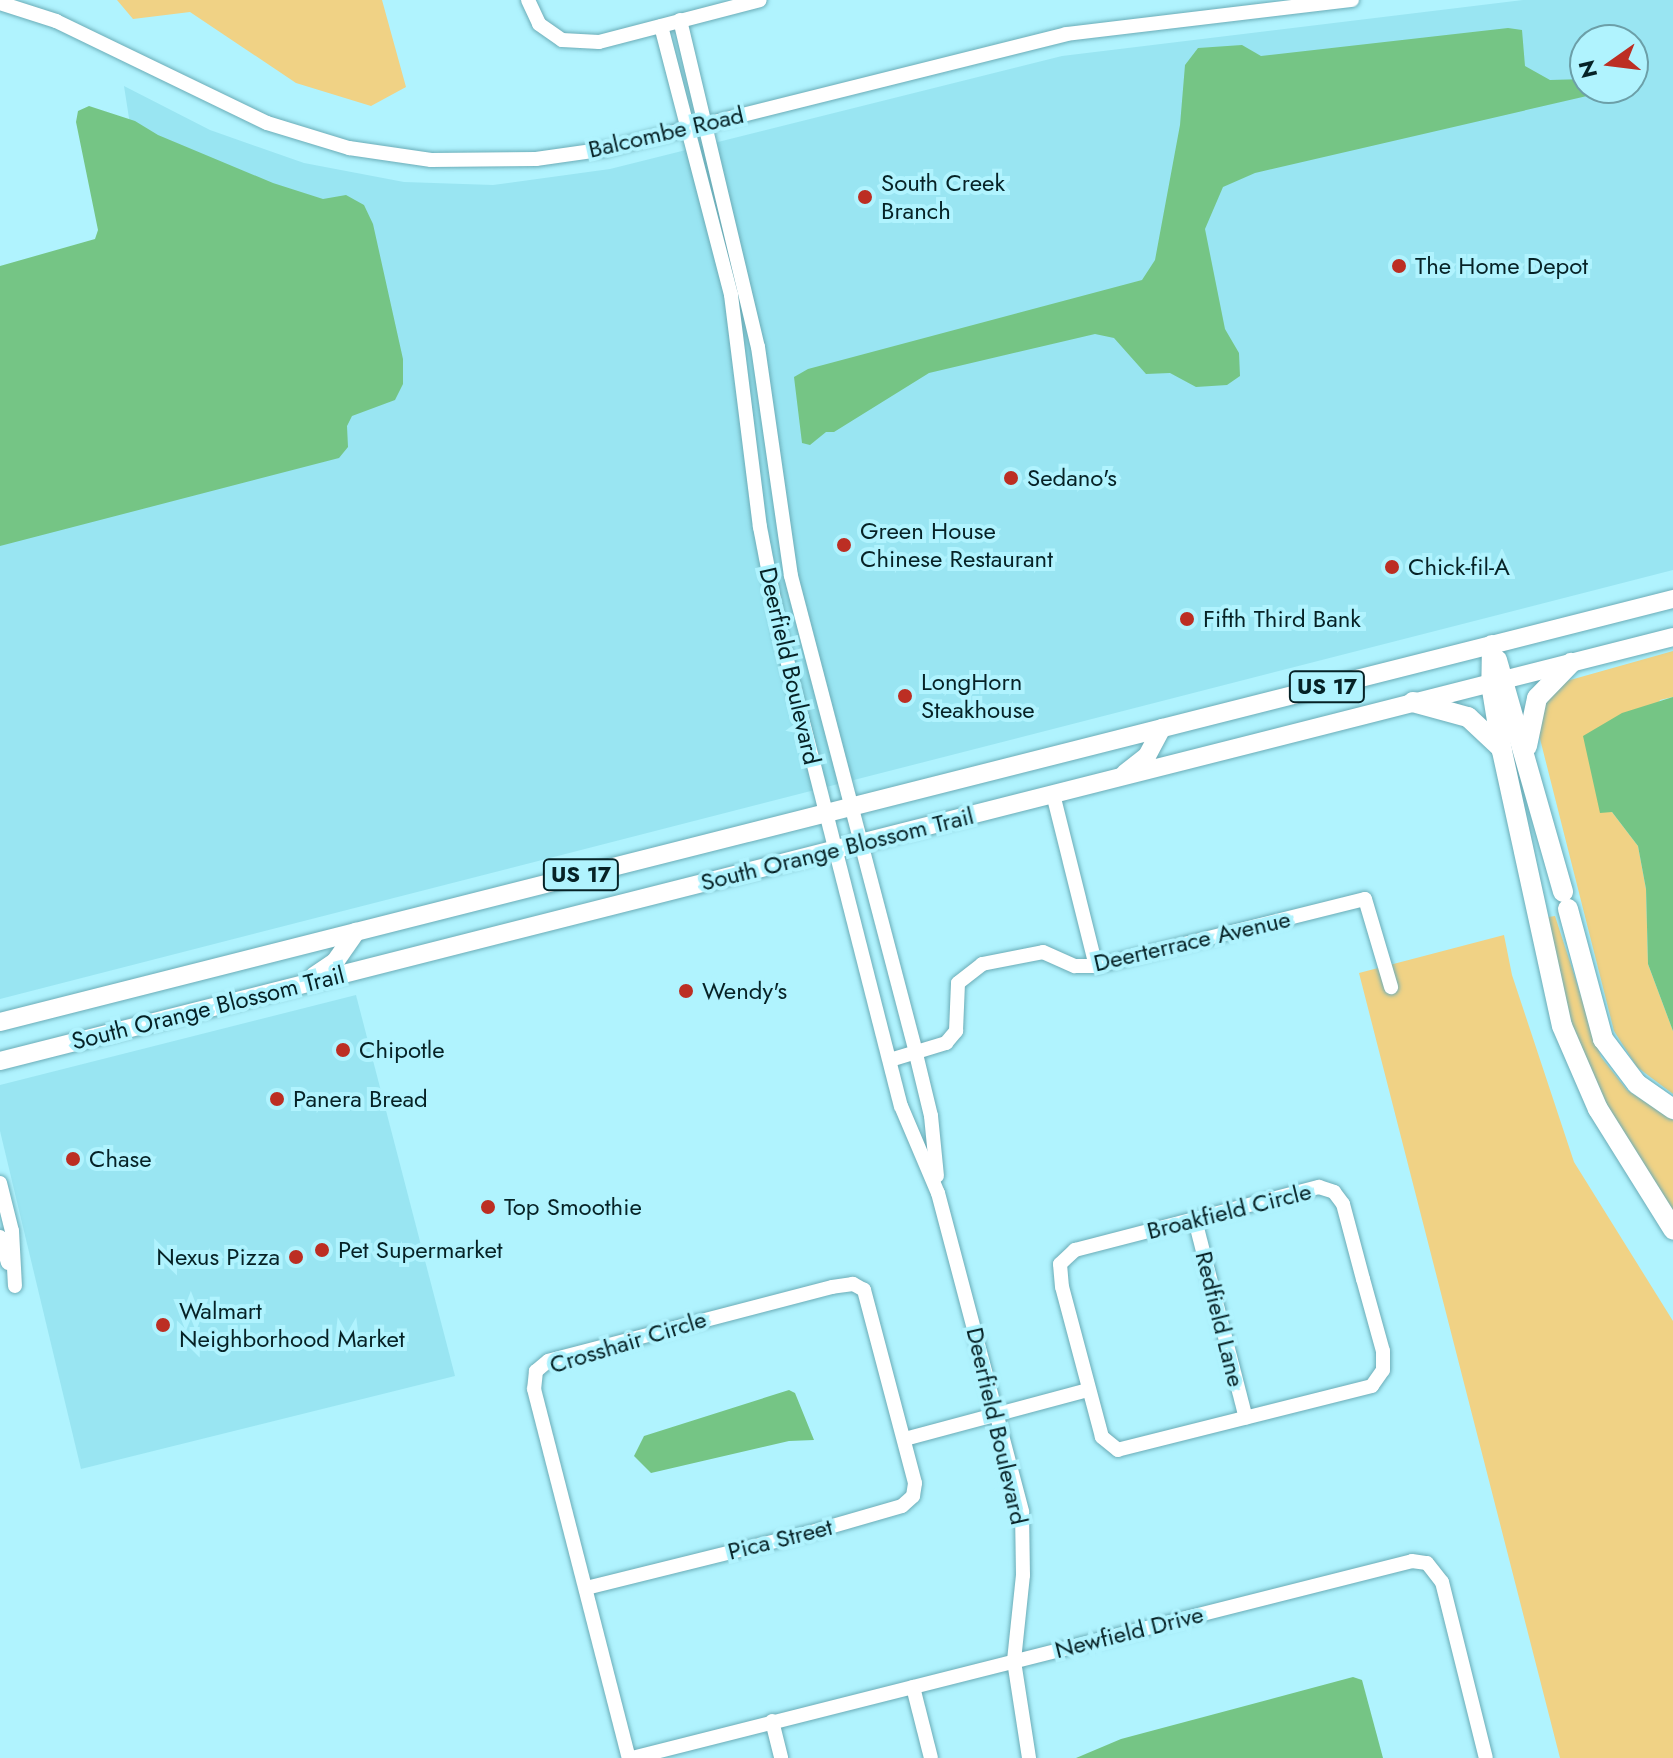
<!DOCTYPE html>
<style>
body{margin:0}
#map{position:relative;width:1673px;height:1758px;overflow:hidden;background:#b0f3fe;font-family:Jost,sans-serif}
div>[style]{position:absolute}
.built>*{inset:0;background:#99e5f2}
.green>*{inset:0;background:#f0d285}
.water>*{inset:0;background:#75c585}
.roads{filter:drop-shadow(0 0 2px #6bacb7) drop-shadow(0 0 2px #6bacb7)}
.minor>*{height:14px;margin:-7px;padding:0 7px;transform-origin:7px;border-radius:7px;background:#fff}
.major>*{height:18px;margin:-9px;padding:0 9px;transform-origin:9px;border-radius:9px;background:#fff}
.highway>*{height:20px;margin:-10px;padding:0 10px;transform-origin:10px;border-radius:10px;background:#fff}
.dots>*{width:22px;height:22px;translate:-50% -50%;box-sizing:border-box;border:4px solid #b0f3fe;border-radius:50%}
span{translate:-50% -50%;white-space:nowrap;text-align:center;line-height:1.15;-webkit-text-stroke:8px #b0f3fe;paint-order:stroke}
.shield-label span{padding:2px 6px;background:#b0f3fe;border:2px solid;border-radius:6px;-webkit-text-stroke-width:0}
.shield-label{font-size:22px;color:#062226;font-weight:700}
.street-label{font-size:24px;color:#062226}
.poi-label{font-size:24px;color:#062226}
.left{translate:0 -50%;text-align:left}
.right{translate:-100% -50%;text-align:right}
.north{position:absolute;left:1569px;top:24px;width:80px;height:80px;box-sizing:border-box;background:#b0f3fe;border:2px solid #6c9fa8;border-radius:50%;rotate:256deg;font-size:22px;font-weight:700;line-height:32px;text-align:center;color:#062226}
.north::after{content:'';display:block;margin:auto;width:28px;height:36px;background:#bc2e23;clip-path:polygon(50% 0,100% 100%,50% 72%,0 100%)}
</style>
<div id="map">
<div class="built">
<i style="clip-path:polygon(evenodd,1523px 0,1673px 0,1673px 570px,0 999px,0 487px,179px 440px,124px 86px,210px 130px,304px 163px,404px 182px,493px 185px,610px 169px,1062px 56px,1523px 0,1585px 40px,1633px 40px,1633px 88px,1585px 88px,1585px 40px)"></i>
<i style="clip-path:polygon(356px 995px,455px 1376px,81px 1469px,0 1131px,0 1085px)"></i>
</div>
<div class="green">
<i style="clip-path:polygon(117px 0,382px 0,406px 87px,371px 106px,296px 83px,190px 12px,133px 19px)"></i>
<i style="clip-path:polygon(1673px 651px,1673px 697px,1660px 700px,1612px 812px,1638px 846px,1646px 889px,1648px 964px,1673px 1031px,1673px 1094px,1637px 1067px,1614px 1031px,1536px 723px,1556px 684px)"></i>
<i style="clip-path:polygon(1555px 916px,1601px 1057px,1627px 1090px,1673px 1120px,1673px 1221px,1576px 1051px,1542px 918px)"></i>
<i style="clip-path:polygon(1504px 935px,1512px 975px,1574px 1162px,1673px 1321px,1673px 1758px,1560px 1758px,1359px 973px)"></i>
</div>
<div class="water">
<i style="clip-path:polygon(1508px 28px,1522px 30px,1525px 66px,1550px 80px,1585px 79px,1585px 88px,1594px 88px,1587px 96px,1255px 173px,1223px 187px,1205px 229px,1225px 329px,1239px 353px,1240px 376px,1227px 385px,1196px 387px,1170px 373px,1146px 374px,1114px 338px,1095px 334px,929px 373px,834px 432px,826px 432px,810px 445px,802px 443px,794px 377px,808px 369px,1142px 280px,1155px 260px,1180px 125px,1185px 65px,1198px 48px,1242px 45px,1261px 56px)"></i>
<i style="clip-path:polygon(89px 106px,135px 121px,158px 135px,273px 183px,323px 199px,346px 195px,364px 205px,373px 224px,403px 359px,403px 384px,395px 400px,352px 416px,347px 426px,348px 447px,339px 458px,0 546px,0 266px,95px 239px,98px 230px,76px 122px,78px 111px)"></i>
<i style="clip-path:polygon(1673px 697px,1673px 1031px,1648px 964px,1646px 889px,1638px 846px,1612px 812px,1600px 813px,1583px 736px,1622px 713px)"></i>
<i style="clip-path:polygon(789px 1390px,795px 1393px,814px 1440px,789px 1441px,651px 1473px,634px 1456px,644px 1436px)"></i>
<i style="clip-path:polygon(1353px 1677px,1362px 1680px,1383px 1758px,1076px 1758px,1121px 1739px)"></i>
</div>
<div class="roads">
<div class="minor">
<i style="left:528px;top:0;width:26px;rotate:65deg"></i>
<i style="left:539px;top:24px;width:28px;rotate:35deg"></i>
<i style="left:562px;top:40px;width:37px;rotate:3deg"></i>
<i style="left:599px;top:42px;width:166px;rotate:-14.6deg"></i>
<i style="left:0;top:3px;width:59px;rotate:17.8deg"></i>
<i style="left:56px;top:21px;width:234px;rotate:25.8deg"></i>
<i style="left:267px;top:123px;width:86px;rotate:17deg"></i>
<i style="left:349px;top:148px;width:83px;rotate:8.3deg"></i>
<i style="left:431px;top:160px;width:105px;rotate:-0.5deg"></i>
<i style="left:536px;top:159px;width:71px;rotate:-8.1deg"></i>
<i style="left:606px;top:149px;width:474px;rotate:-14deg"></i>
<i style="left:1066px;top:34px;width:288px;rotate:-6.8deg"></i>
<i style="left:680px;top:20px;width:336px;rotate:76.6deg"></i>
<i style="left:758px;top:347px;width:231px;rotate:81.8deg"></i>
<i style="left:791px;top:576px;width:494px;rotate:75.3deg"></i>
<i style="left:916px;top:1054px;width:64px;rotate:76.4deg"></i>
<i style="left:931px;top:1116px;width:60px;rotate:84.3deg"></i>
<i style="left:661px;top:26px;width:278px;rotate:75.4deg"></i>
<i style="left:731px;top:295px;width:234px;rotate:82.9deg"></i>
<i style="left:760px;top:527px;width:111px;rotate:79.1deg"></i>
<i style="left:781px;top:636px;width:485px;rotate:75.7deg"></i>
<i style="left:901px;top:1106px;width:95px;rotate:67deg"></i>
<i style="left:938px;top:1193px;width:330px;rotate:75.2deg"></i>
<i style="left:1022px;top:1512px;width:63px;rotate:89.1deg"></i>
<i style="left:1023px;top:1575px;width:86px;rotate:96deg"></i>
<i style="left:1014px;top:1661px;width:98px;rotate:81.2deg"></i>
<i style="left:1053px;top:794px;width:177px;rotate:76deg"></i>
<i style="left:890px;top:1060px;width:59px;rotate:-16.9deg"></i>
<i style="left:946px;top:1043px;width:16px;rotate:-50deg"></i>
<i style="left:956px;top:1031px;width:48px;rotate:-87.6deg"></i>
<i style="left:958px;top:983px;width:31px;rotate:-38deg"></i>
<i style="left:982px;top:964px;width:62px;rotate:-11.1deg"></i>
<i style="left:1043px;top:952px;width:35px;rotate:24deg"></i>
<i style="left:1075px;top:966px;width:21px"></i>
<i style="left:1096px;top:966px;width:277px;rotate:-14deg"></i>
<i style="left:1365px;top:899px;width:92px;rotate:73.5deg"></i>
<i style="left:0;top:1183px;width:49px;rotate:76deg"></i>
<i style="left:12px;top:1231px;width:55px;rotate:86.9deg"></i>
<i style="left:1319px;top:1187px;width:16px;rotate:18deg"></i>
<i style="left:1334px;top:1192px;width:15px;rotate:53deg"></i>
<i style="left:1343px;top:1204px;width:78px;rotate:75.1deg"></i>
<i style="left:1363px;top:1279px;width:75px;rotate:74.5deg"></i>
<i style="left:1383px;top:1351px;width:19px;rotate:90deg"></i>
<i style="left:1383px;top:1370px;width:19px;rotate:125deg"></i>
<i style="left:1372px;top:1386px;width:262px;rotate:165.9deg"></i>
<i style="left:1118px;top:1450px;width:21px;rotate:-141deg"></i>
<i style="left:1102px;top:1437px;width:155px;rotate:-104.9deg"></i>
<i style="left:1062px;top:1287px;width:23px;rotate:-95deg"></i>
<i style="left:1060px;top:1264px;width:21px;rotate:-43deg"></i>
<i style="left:1075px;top:1250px;width:252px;rotate:-14.5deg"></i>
<i style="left:1195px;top:1220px;width:204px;rotate:75.6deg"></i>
<i style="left:0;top:1237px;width:27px;rotate:73deg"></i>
<i style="left:905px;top:1439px;width:189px;rotate:-15deg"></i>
<i style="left:586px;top:1588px;width:226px;rotate:-13.9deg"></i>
<i style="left:805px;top:1534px;width:101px;rotate:-16.1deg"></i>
<i style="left:902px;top:1506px;width:15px;rotate:-42deg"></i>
<i style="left:913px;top:1496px;width:13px;rotate:-81deg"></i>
<i style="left:915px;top:1483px;width:200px;rotate:-104.8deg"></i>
<i style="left:864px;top:1290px;width:13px;rotate:-151deg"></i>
<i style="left:853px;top:1284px;width:21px;rotate:172deg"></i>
<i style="left:832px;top:1287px;width:293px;rotate:165.4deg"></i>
<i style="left:548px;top:1361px;width:16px;rotate:140deg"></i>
<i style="left:536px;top:1371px;width:18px;rotate:96deg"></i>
<i style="left:534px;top:1389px;width:381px;rotate:75.6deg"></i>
<i style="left:913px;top:1687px;width:73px;rotate:75.8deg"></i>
<i style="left:772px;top:1721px;width:38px;rotate:76deg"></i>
<i style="left:632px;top:1758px;width:804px;rotate:-14.17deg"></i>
<i style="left:1412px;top:1561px;width:15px;rotate:8deg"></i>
<i style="left:1427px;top:1563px;width:24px;rotate:52deg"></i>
<i style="left:1442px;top:1582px;width:181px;rotate:76deg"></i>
</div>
<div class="major">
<i style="left:1125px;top:773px;width:28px;rotate:-38deg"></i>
<i style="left:1147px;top:756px;width:32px;rotate:-62deg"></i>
<i style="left:314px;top:976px;width:25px;rotate:-34deg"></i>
<i style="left:335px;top:962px;width:37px;rotate:-55deg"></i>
<i style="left:0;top:1022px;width:1726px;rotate:-14.19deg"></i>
<i style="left:0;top:1061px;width:1726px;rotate:-14.22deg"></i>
</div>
<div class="highway">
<i style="left:1492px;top:645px;width:39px;rotate:91deg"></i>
<i style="left:1491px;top:684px;width:68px;rotate:80.7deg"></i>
<i style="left:1502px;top:751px;width:281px;rotate:77.7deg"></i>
<i style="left:1562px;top:1026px;width:90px;rotate:66.6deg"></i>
<i style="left:1598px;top:1109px;width:142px;rotate:58deg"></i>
<i style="left:1497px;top:660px;width:241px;rotate:74.1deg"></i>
<i style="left:1413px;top:702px;width:57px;rotate:15.3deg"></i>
<i style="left:1468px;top:717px;width:42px;rotate:43.1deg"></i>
<i style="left:1527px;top:746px;width:49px;rotate:-78.2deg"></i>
<i style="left:1537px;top:698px;width:49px;rotate:-45.8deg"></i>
<i style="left:1568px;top:909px;width:135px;rotate:74.9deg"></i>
<i style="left:1603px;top:1039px;width:56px;rotate:52.9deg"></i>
<i style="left:1637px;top:1084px;width:44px;rotate:34.8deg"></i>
</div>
</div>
<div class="dots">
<i style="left:865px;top:197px;background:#bc2e23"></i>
<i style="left:1399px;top:266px;background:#bc2e23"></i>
<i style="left:1011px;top:478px;background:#bc2e23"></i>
<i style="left:844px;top:545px;background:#bc2e23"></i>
<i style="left:1392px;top:567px;background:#bc2e23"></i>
<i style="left:1187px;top:619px;background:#bc2e23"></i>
<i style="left:905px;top:696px;background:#bc2e23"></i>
<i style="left:686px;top:991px;background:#bc2e23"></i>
<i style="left:343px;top:1050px;background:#bc2e23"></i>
<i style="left:277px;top:1099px;background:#bc2e23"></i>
<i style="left:73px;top:1159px;background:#bc2e23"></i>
<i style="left:488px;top:1207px;background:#bc2e23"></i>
<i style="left:322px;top:1250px;background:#bc2e23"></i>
<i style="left:296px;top:1257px;background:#bc2e23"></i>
<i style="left:163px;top:1325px;background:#bc2e23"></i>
</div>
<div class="shield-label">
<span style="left:1327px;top:687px">US 17</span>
<span style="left:581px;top:875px">US 17</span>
</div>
<div class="street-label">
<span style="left:666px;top:132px;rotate:-13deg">Balcombe Road</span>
<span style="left:790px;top:666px;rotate:77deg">Deerfield Boulevard</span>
<span style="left:837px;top:849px;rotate:-14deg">South Orange Blossom Trail</span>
<span style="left:1192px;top:941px;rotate:-13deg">Deerterrace Avenue</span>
<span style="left:208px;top:1008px;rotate:-14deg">South Orange Blossom Trail</span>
<span style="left:1229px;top:1211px;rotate:-14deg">Broakfield Circle</span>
<span style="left:1220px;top:1319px;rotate:76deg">Redfield Lane</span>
<span style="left:628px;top:1342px;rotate:-17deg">Crosshair Circle</span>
<span style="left:997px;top:1426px;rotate:77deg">Deerfield Boulevard</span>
<span style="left:780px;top:1539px;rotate:-14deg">Pica Street</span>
<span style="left:1129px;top:1632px;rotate:-14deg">Newfield Drive</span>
</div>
<div class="poi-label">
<span class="left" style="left:881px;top:197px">South Creek<br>Branch</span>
<span class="left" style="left:1415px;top:266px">The Home Depot</span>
<span class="left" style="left:1027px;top:478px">Sedano's</span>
<span class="left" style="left:860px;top:545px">Green House<br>Chinese Restaurant</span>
<span class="left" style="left:1408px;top:567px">Chick-fil-A</span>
<span class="left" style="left:1203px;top:619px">Fifth Third Bank</span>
<span class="left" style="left:921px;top:696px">LongHorn<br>Steakhouse</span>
<span class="left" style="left:702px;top:991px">Wendy's</span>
<span class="left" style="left:359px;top:1050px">Chipotle</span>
<span class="left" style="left:293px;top:1099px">Panera Bread</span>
<span class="left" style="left:89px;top:1159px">Chase</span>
<span class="left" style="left:504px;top:1207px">Top Smoothie</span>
<span class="left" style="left:338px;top:1250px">Pet Supermarket</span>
<span class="right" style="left:280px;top:1257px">Nexus Pizza</span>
<span class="left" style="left:179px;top:1325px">Walmart<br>Neighborhood Market</span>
</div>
<div class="north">N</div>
</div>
